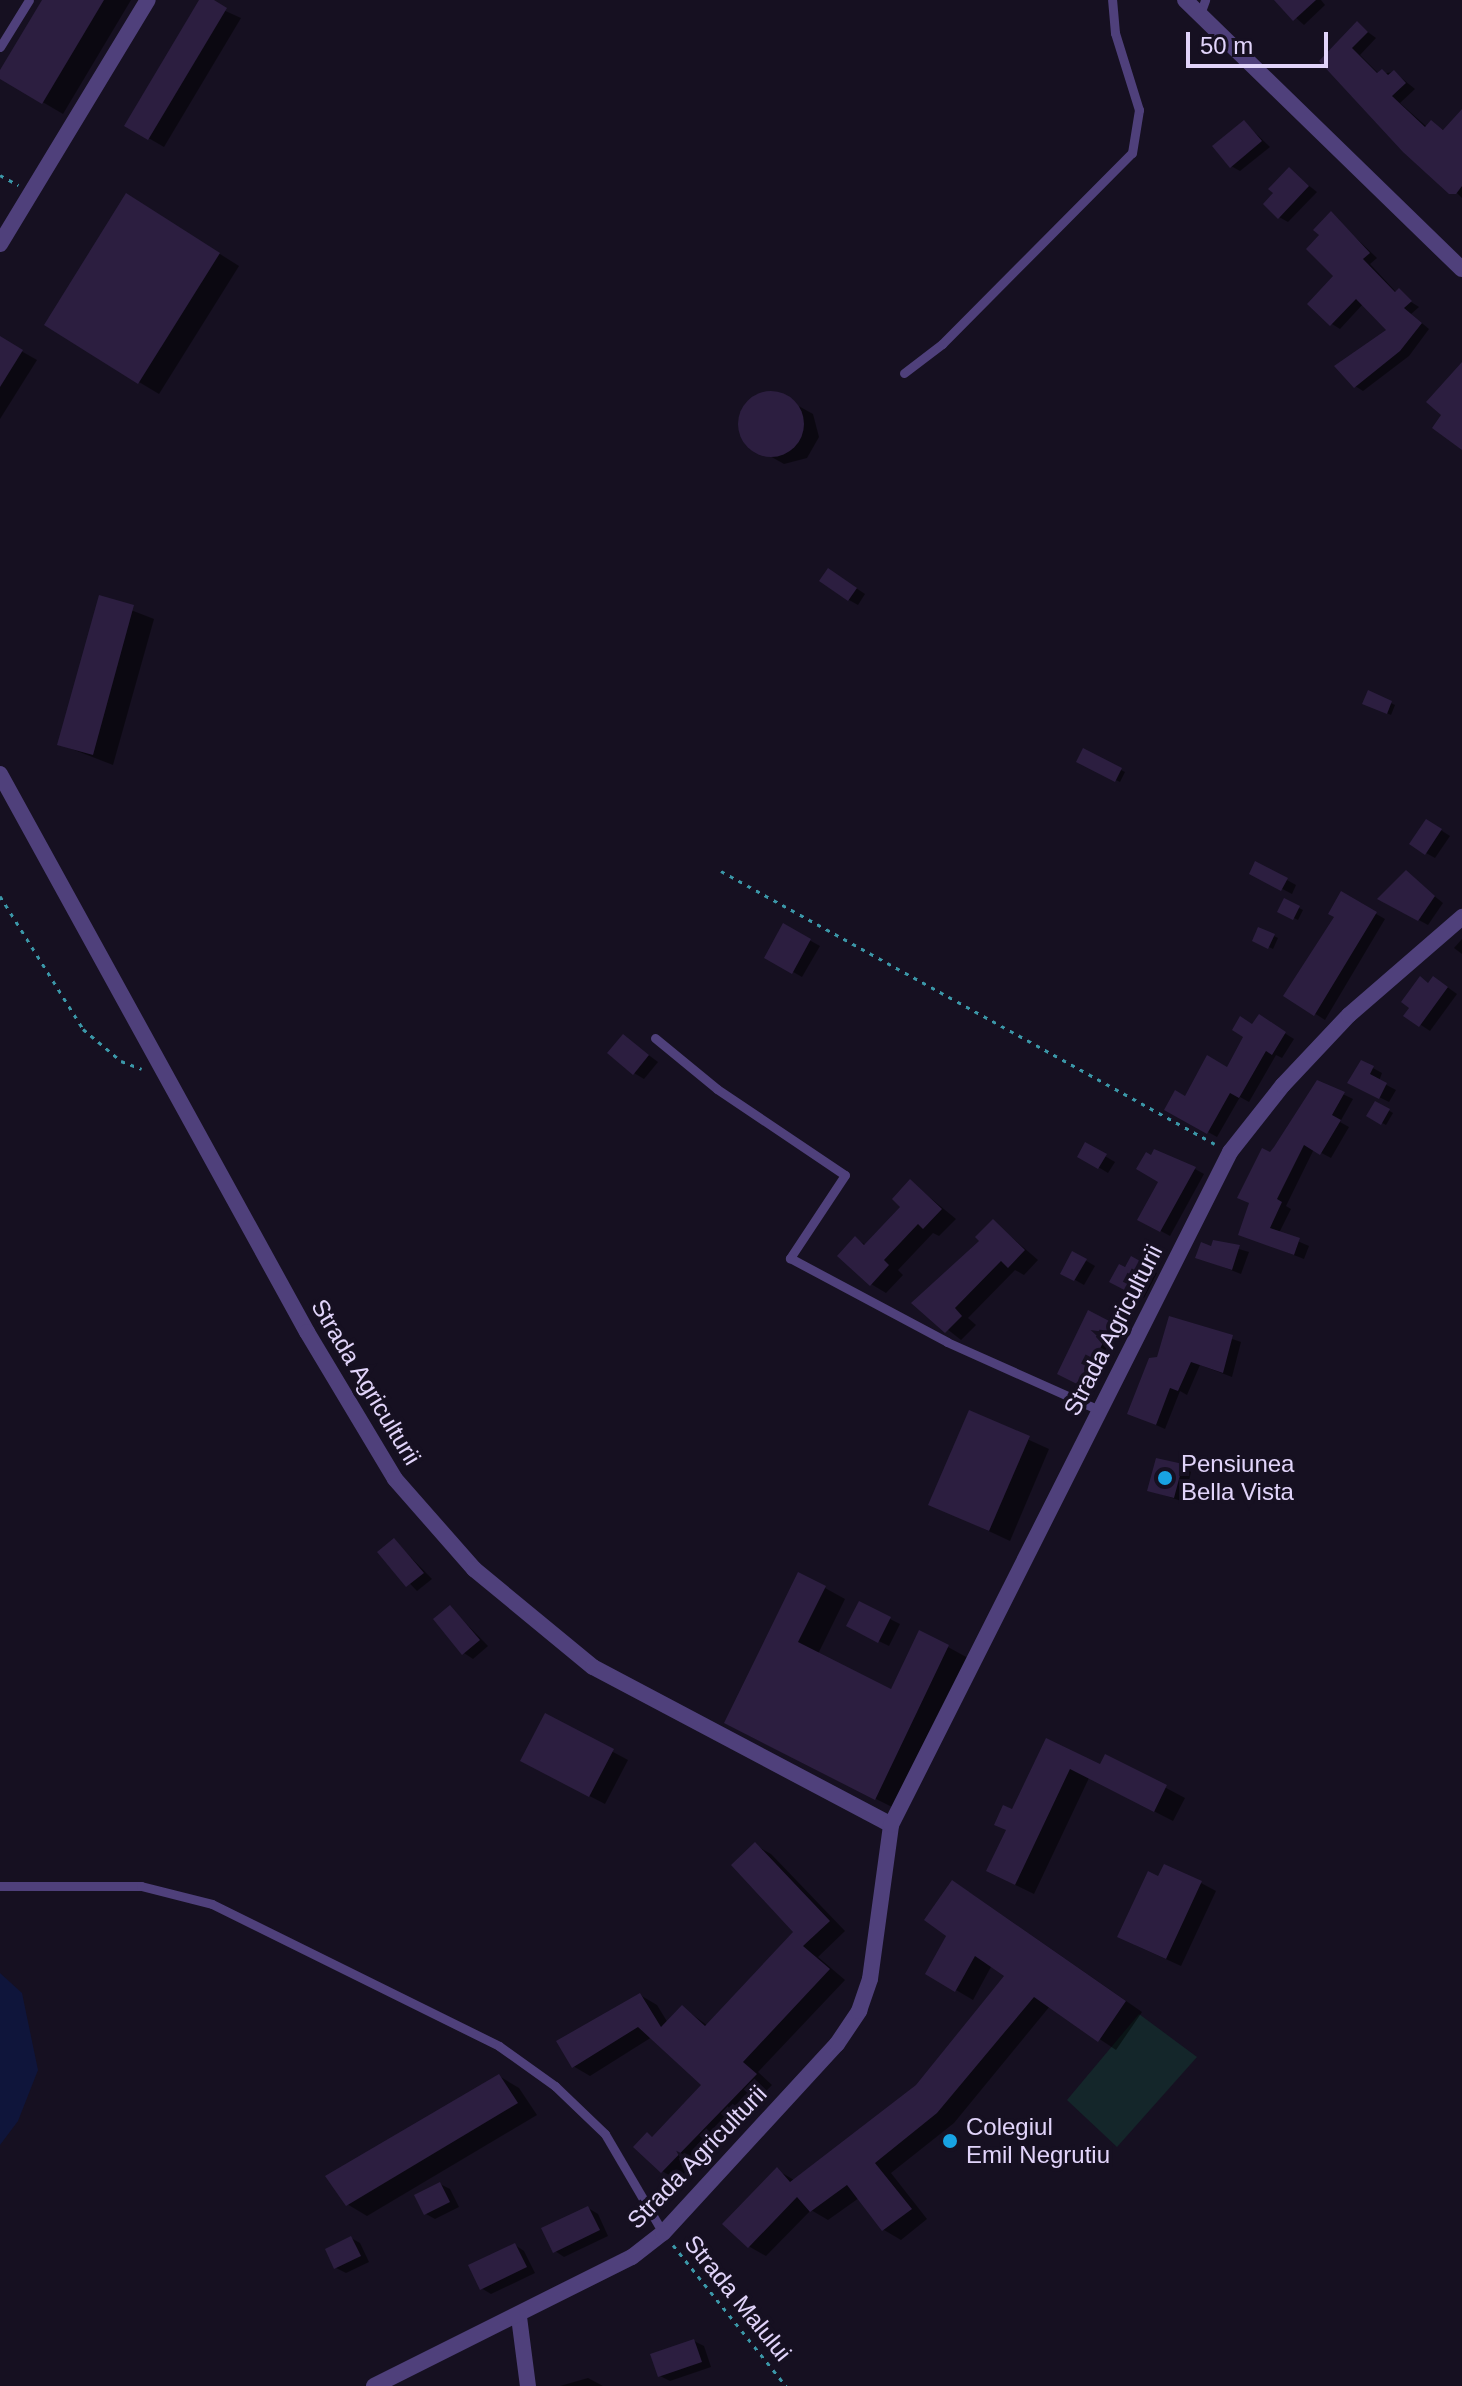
<!DOCTYPE html>
<style>
body{margin:0}
#map{position:relative;width:1462px;height:2386px;overflow:hidden;background:#161021;font-family:Arial,sans-serif}
div>[style]{position:absolute}
.green>*{inset:0;background:#14262a}
.water>*{inset:0;background:#0f153b}
.shadow>*{inset:0;background:#0007}
.building>*{inset:0;background:#2c1e40}
.round{border-radius:50%}
.path>*{height:3px;margin-top:-1.5px;transform-origin:0;background:repeating-linear-gradient(90deg,#3b97a8 0 4px,transparent 0 10px)}
.service>*{height:9px;margin:-4.5px;padding:0 4.5px;transform-origin:4.5px;border-radius:4.5px;background:#4f407b}
.minor>*{height:16px;margin:-8px;padding:0 8px;transform-origin:8px;border-radius:8px;background:#4f407b}
.tertiary>*{height:16px;margin:-8px;padding:0 8px;transform-origin:8px;border-radius:8px;background:#4f407b}
.dots>*{width:22px;height:22px;translate:-50% -50%;box-sizing:border-box;border:4px solid #161021;border-radius:50%}
span{translate:-50% -50%;white-space:nowrap;text-align:center;line-height:1.15;-webkit-text-stroke:8px #161021;paint-order:stroke}
.street-label{font-size:24px;color:#e1d4fa}
.poi-label{font-size:24px;color:#e1d4fa}
.left{translate:0 -50%;text-align:left}
.scale{position:absolute;left:1186px;top:32px;width:142px;height:36px;box-sizing:border-box;border:4px solid #e1d4fa;border-top:0;padding-left:10px;font-size:24px;line-height:28px;white-space:nowrap;color:#e1d4fa;-webkit-text-stroke:6px #161021;paint-order:stroke}
</style>
<div id="map">
<div class="green">
<i style="clip-path:polygon(1139px 2014px,1197px 2057px,1117px 2147px,1067px 2100px)"></i>
</div>
<div class="water">
<i style="clip-path:polygon(0 1973px,22px 1993px,38px 2070px,18px 2121px,0 2145px)"></i>
</div>
<div class="shadow">
<i style="clip-path:polygon(44px 0,131px 0,63px 114px,0 77px)"></i>
<i style="clip-path:polygon(201px 0,241px 18px,164px 147px,126px 125px)"></i>
<i style="clip-path:polygon(1276px 0,1321px 0,1325px 5px,1304px 25px)"></i>
<i style="clip-path:polygon(1357px 24px,1376px 38px,1360px 55px,1379px 74px,1394px 72px,1415px 89px,1400px 103px,1427px 127px,1431px 122px,1445px 131px,1462px 112px,1462px 198px,1321px 61px)"></i>
<i style="clip-path:polygon(1244px 122px,1270px 147px,1240px 171px,1231px 166px)"></i>
<i style="clip-path:polygon(1289px 170px,1317px 192px,1288px 222px,1279px 217px)"></i>
<i style="clip-path:polygon(147px 208px,239px 266px,159px 394px,139px 382px)"></i>
<i style="clip-path:polygon(1331px 214px,1377px 258px,1370px 264px,1397px 293px,1419px 307px,1411px 314px,1429px 329px,1409px 356px,1363px 391px,1355px 386px,1389px 330px,1363px 304px,1340px 329px,1332px 324px,1336px 276px,1322px 235px)"></i>
<i style="clip-path:polygon(0 339px,37px 360px,0 419px)"></i>
<i style="clip-path:polygon(775px 393px,813px 414px,819px 437px,807px 458px,784px 464px,747px 443px,740px 420px,753px 399px)"></i>
<i style="clip-path:polygon(838px 576px,865px 594px,858px 605px,849px 600px)"></i>
<i style="clip-path:polygon(100px 598px,154px 619px,113px 765px,59px 744px)"></i>
<i style="clip-path:polygon(1369px 693px,1395px 705px,1391px 715px,1368px 705px)"></i>
<i style="clip-path:polygon(1084px 751px,1125px 772px,1120px 782px,1079px 762px)"></i>
<i style="clip-path:polygon(1436px 827px,1450px 836px,1435px 858px,1426px 853px)"></i>
<i style="clip-path:polygon(1252px 873px,1287px 880px,1296px 885px,1292px 894px)"></i>
<i style="clip-path:polygon(1406px 873px,1443px 903px,1428px 925px,1380px 899px)"></i>
<i style="clip-path:polygon(1341px 894px,1385px 919px,1325px 1020px,1286px 995px,1336px 916px)"></i>
<i style="clip-path:polygon(1285px 901px,1303px 910px,1298px 920px,1280px 911px)"></i>
<i style="clip-path:polygon(784px 926px,820px 946px,802px 977px,767px 957px)"></i>
<i style="clip-path:polygon(1259px 929px,1278px 938px,1273px 949px,1254px 940px)"></i>
<i style="clip-path:polygon(1462px 939px,1462px 954px,1454px 948px)"></i>
<i style="clip-path:polygon(1443px 984px,1457px 994px,1430px 1031px,1406px 1015px)"></i>
<i style="clip-path:polygon(1259px 1017px,1294px 1039px,1282px 1058px,1276px 1055px,1249px 1102px,1240px 1097px,1217px 1137px,1167px 1109px,1228px 1069px)"></i>
<i style="clip-path:polygon(623px 1036px,658px 1062px,644px 1079px,634px 1073px)"></i>
<i style="clip-path:polygon(1362px 1062px,1382px 1073px,1379px 1081px,1396px 1090px,1389px 1102px,1359px 1087px)"></i>
<i style="clip-path:polygon(1318px 1082px,1353px 1099px,1340px 1122px,1349px 1127px,1331px 1158px,1314px 1149px,1286px 1206px,1291px 1209px,1279px 1233px,1309px 1246px,1304px 1259px,1240px 1234px,1270px 1154px)"></i>
<i style="clip-path:polygon(1376px 1103px,1393px 1113px,1386px 1125px,1369px 1116px)"></i>
<i style="clip-path:polygon(1086px 1145px,1115px 1162px,1108px 1173px,1080px 1156px)"></i>
<i style="clip-path:polygon(1195px 1169px,1204px 1174px,1170px 1236px,1139px 1219px)"></i>
<i style="clip-path:polygon(911px 1182px,956px 1219px,939px 1236px,933px 1233px,898px 1270px,903px 1275px,886px 1293px,871px 1284px,856px 1239px,866px 1245px,903px 1206px)"></i>
<i style="clip-path:polygon(993px 1221px,1038px 1260px,1024px 1275px,1015px 1270px,968px 1318px,976px 1325px,961px 1340px,914px 1303px,982px 1242px)"></i>
<i style="clip-path:polygon(1215px 1242px,1249px 1252px,1241px 1274px,1198px 1257px)"></i>
<i style="clip-path:polygon(1073px 1253px,1095px 1266px,1084px 1285px,1063px 1273px)"></i>
<i style="clip-path:polygon(1132px 1259px,1157px 1273px,1144px 1298px,1112px 1281px)"></i>
<i style="clip-path:polygon(1089px 1313px,1121px 1330px,1091px 1390px,1069px 1378px)"></i>
<i style="clip-path:polygon(1171px 1318px,1241px 1342px,1232px 1377px,1200px 1365px,1187px 1395px,1180px 1391px,1165px 1429px,1129px 1413px,1158px 1359px)"></i>
<i style="clip-path:polygon(970px 1413px,1049px 1449px,1010px 1541px,931px 1504px)"></i>
<i style="clip-path:polygon(1182px 1466px,1191px 1472px,1184px 1502px,1149px 1490px)"></i>
<i style="clip-path:polygon(394px 1540px,432px 1579px,417px 1591px,380px 1552px)"></i>
<i style="clip-path:polygon(825px 1588px,845px 1599px,818px 1654px,892px 1691px,948px 1647px,968px 1658px,896px 1809px,746px 1734px)"></i>
<i style="clip-path:polygon(860px 1604px,900px 1624px,889px 1646px,858px 1631px)"></i>
<i style="clip-path:polygon(450px 1607px,488px 1646px,473px 1659px,464px 1653px)"></i>
<i style="clip-path:polygon(546px 1716px,628px 1760px,605px 1804px,537px 1769px)"></i>
<i style="clip-path:polygon(1047px 1741px,1101px 1767px,1106px 1756px,1185px 1798px,1173px 1821px,1089px 1778px,1034px 1894px,1007px 1881px,1013px 1812px)"></i>
<i style="clip-path:polygon(755px 1845px,771px 1854px,845px 1931px,818px 1957px,845px 1980px,758px 2072px,772px 2085px,679px 2181px,662px 2171px,654px 2138px,704px 2085px,652px 2037px,590px 2076px,573px 2066px,640px 1995px,657px 2005px,668px 2023px,682px 2007px,708px 2026px,796px 1932px)"></i>
<i style="clip-path:polygon(1201px 1883px,1216px 1891px,1181px 1966px,1135px 1945px)"></i>
<i style="clip-path:polygon(969px 1892px,1142px 2012px,1116px 2050px,1050px 2006px,954px 2123px,891px 2173px,927px 2219px,901px 2240px,884px 2230px,859px 2198px,828px 2220px,811px 2210px,766px 2256px,750px 2247px,725px 2224px,777px 2170px,794px 2180px,918px 2086px,1007px 1976px,992px 1965px,973px 2000px,927px 1973px)"></i>
<i style="clip-path:polygon(499px 2076px,519px 2088px,537px 2115px,367px 2216px,347px 2204px)"></i>
<i style="clip-path:polygon(440px 2184px,450px 2189px,459px 2207px,435px 2219px,426px 2214px)"></i>
<i style="clip-path:polygon(588px 2208px,598px 2214px,608px 2236px,564px 2257px,555px 2251px)"></i>
<i style="clip-path:polygon(351px 2238px,360px 2243px,369px 2262px,346px 2273px,336px 2268px)"></i>
<i style="clip-path:polygon(515px 2245px,524px 2251px,535px 2273px,491px 2294px,481px 2288px)"></i>
<i style="clip-path:polygon(694px 2341px,704px 2346px,711px 2367px,670px 2381px,660px 2376px)"></i>
<i style="clip-path:polygon(588px 2378px,603px 2386px,560px 2386px)"></i>
</div>
<div class="building">
<i style="clip-path:polygon(42px 0,104px 0,42px 104px,0 79px,0 70px)"></i>
<i style="clip-path:polygon(199px 0,214px 0,227px 8px,148px 140px,124px 126px)"></i>
<i style="clip-path:polygon(1274px 0,1316px 0,1293px 21px)"></i>
<i style="clip-path:polygon(1357px 21px,1368px 32px,1352px 48px,1377px 73px,1382px 69px,1388px 75px,1394px 70px,1406px 83px,1392px 96px,1425px 127px,1431px 120px,1443px 130px,1462px 109px,1462px 186px,1456px 194px,1449px 194px,1403px 152px,1319px 61px)"></i>
<i style="clip-path:polygon(1244px 120px,1262px 141px,1230px 168px,1212px 146px)"></i>
<i style="clip-path:polygon(1289px 167px,1309px 186px,1278px 219px,1263px 204px,1273px 193px,1268px 189px)"></i>
<i style="clip-path:polygon(126px 193px,220px 253px,138px 384px,44px 325px)"></i>
<i style="clip-path:polygon(1331px 211px,1370px 253px,1363px 259px,1395px 292px,1399px 288px,1412px 301px,1404px 308px,1422px 323px,1400px 351px,1354px 388px,1334px 366px,1386px 330px,1356px 299px,1330px 326px,1307px 304px,1333px 276px,1306px 249px,1319px 235px,1313px 230px)"></i>
<i style="clip-path:polygon(0 336px,23px 350px,0 387px)"></i>
<i style="clip-path:polygon(1462px 362px,1462px 450px,1432px 428px,1441px 415px,1426px 402px)"></i>
<i class="round" style="left:738px;top:391px;width:66px;height:66px"></i>
<i style="clip-path:polygon(828px 568px,857px 588px,848px 601px,819px 581px)"></i>
<i style="clip-path:polygon(99px 595px,134px 605px,93px 755px,57px 745px)"></i>
<i style="clip-path:polygon(1368px 690px,1392px 701px,1387px 714px,1362px 704px)"></i>
<i style="clip-path:polygon(1083px 748px,1122px 768px,1115px 782px,1076px 762px)"></i>
<i style="clip-path:polygon(1426px 819px,1442px 829px,1425px 855px,1409px 844px)"></i>
<i style="clip-path:polygon(1255px 861px,1288px 878px,1281px 891px,1249px 874px)"></i>
<i style="clip-path:polygon(1406px 870px,1435px 896px,1418px 921px,1377px 899px)"></i>
<i style="clip-path:polygon(1341px 891px,1377px 912px,1314px 1016px,1283px 996px,1334px 917px,1328px 914px)"></i>
<i style="clip-path:polygon(1284px 898px,1300px 906px,1293px 920px,1277px 912px)"></i>
<i style="clip-path:polygon(783px 923px,811px 939px,792px 974px,764px 958px)"></i>
<i style="clip-path:polygon(1258px 927px,1275px 934px,1268px 949px,1252px 941px)"></i>
<i style="clip-path:polygon(1420px 976px,1428px 983px,1433px 976px,1448px 987px,1419px 1027px,1403px 1016px,1409px 1008px,1401px 1002px)"></i>
<i style="clip-path:polygon(1259px 1014px,1286px 1032px,1272px 1055px,1266px 1051px,1239px 1098px,1230px 1093px,1207px 1134px,1164px 1110px,1175px 1090px,1185px 1096px,1207px 1055px,1227px 1067px,1243px 1037px,1232px 1030px,1240px 1016px,1252px 1024px)"></i>
<i style="clip-path:polygon(623px 1034px,649px 1055px,633px 1075px,607px 1053px)"></i>
<i style="clip-path:polygon(1361px 1060px,1374px 1066px,1370px 1074px,1387px 1083px,1379px 1099px,1347px 1083px)"></i>
<i style="clip-path:polygon(1317px 1080px,1345px 1092px,1332px 1115px,1341px 1120px,1320px 1155px,1304px 1145px,1277px 1199px,1282px 1202px,1270px 1228px,1300px 1238px,1294px 1255px,1238px 1235px,1249px 1203px,1237px 1198px,1262px 1148px,1270px 1152px,1274px 1147px)"></i>
<i style="clip-path:polygon(1375px 1101px,1390px 1109px,1381px 1125px,1366px 1116px)"></i>
<i style="clip-path:polygon(1085px 1142px,1107px 1154px,1098px 1169px,1077px 1157px)"></i>
<i style="clip-path:polygon(1154px 1149px,1196px 1167px,1160px 1232px,1137px 1220px,1158px 1182px,1136px 1169px,1146px 1152px,1151px 1155px)"></i>
<i style="clip-path:polygon(910px 1179px,942px 1209px,923px 1229px,918px 1224px,884px 1260px,889px 1265px,870px 1286px,837px 1256px,855px 1236px,864px 1245px,900px 1207px,892px 1199px)"></i>
<i style="clip-path:polygon(993px 1219px,1025px 1250px,1008px 1268px,1001px 1261px,955px 1308px,962px 1316px,945px 1333px,911px 1303px,979px 1241px,975px 1237px)"></i>
<i style="clip-path:polygon(1213px 1240px,1240px 1245px,1232px 1270px,1195px 1258px,1201px 1242px,1211px 1246px)"></i>
<i style="clip-path:polygon(1072px 1251px,1087px 1259px,1074px 1281px,1060px 1274px)"></i>
<i style="clip-path:polygon(1131px 1256px,1149px 1266px,1134px 1295px,1109px 1282px,1119px 1264px,1125px 1267px)"></i>
<i style="clip-path:polygon(1088px 1310px,1113px 1323px,1081px 1386px,1057px 1374px)"></i>
<i style="clip-path:polygon(1169px 1316px,1233px 1335px,1223px 1373px,1191px 1362px,1178px 1391px,1170px 1388px,1156px 1425px,1127px 1414px,1149px 1358px,1157px 1357px)"></i>
<i style="clip-path:polygon(969px 1410px,1030px 1436px,989px 1531px,928px 1505px)"></i>
<i style="clip-path:polygon(1156px 1458px,1183px 1464px,1174px 1498px,1147px 1491px)"></i>
<i style="clip-path:polygon(394px 1538px,424px 1573px,406px 1587px,377px 1552px)"></i>
<i style="clip-path:polygon(798px 1572px,826px 1586px,798px 1642px,891px 1689px,919px 1630px,949px 1645px,875px 1800px,724px 1723px)"></i>
<i style="clip-path:polygon(859px 1601px,891px 1617px,878px 1643px,846px 1626px)"></i>
<i style="clip-path:polygon(450px 1605px,480px 1640px,462px 1655px,433px 1619px)"></i>
<i style="clip-path:polygon(545px 1713px,614px 1749px,589px 1797px,520px 1761px)"></i>
<i style="clip-path:polygon(1046px 1738px,1100px 1764px,1105px 1754px,1167px 1785px,1154px 1812px,1070px 1769px,1015px 1885px,986px 1871px,1006px 1830px,994px 1825px,1003px 1805px,1012px 1809px)"></i>
<i style="clip-path:polygon(755px 1842px,830px 1921px,803px 1946px,830px 1969px,743px 2062px,757px 2074px,661px 2173px,633px 2147px,647px 2132px,652px 2137px,701px 2085px,638px 2027px,572px 2068px,556px 2041px,640px 1993px,661px 2027px,682px 2005px,705px 2026px,793px 1932px,731px 1865px)"></i>
<i style="clip-path:polygon(1164px 1864px,1202px 1881px,1166px 1959px,1117px 1937px,1148px 1871px,1158px 1876px)"></i>
<i style="clip-path:polygon(952px 1880px,1126px 2001px,1098px 2042px,1034px 1997px,937px 2113px,875px 2163px,912px 2209px,882px 2231px,847px 2185px,810px 2212px,797px 2197px,748px 2248px,722px 2224px,777px 2167px,790px 2182px,916px 2085px,1004px 1976px,975px 1956px,955px 1992px,925px 1974px,946px 1936px,924px 1920px)"></i>
<i style="clip-path:polygon(499px 2074px,518px 2103px,346px 2206px,325px 2176px)"></i>
<i style="clip-path:polygon(440px 2182px,450px 2202px,424px 2215px,414px 2195px)"></i>
<i style="clip-path:polygon(588px 2206px,600px 2230px,553px 2253px,541px 2228px)"></i>
<i style="clip-path:polygon(351px 2236px,361px 2256px,334px 2269px,325px 2249px)"></i>
<i style="clip-path:polygon(515px 2243px,527px 2267px,480px 2290px,468px 2265px)"></i>
<i style="clip-path:polygon(694px 2339px,702px 2362px,658px 2377px,650px 2354px)"></i>
</div>
<div class="path">
<i style="left:0;top:175px;width:21px;rotate:29deg"></i>
<i style="left:721px;top:871px;width:564px;rotate:28.93deg"></i>
<i style="left:0;top:896px;width:157px;rotate:58deg"></i>
<i style="left:83px;top:1029px;width:50px;rotate:40.1deg"></i>
<i style="left:121px;top:1061px;width:22px;rotate:21deg"></i>
<i style="left:673px;top:2245px;width:181px;rotate:51.3deg"></i>
</div>
<div class="service">
<i style="left:1200px;top:14px;width:15px;rotate:-70deg"></i>
<i style="left:0;top:47px;width:55px;rotate:-58.3deg"></i>
<i style="left:904px;top:373px;width:48px;rotate:-37.3deg"></i>
<i style="left:942px;top:344px;width:269px;rotate:-45.2deg"></i>
<i style="left:1132px;top:153px;width:44px;rotate:-80.8deg"></i>
<i style="left:1139px;top:110px;width:81px;rotate:-107.3deg"></i>
<i style="left:1115px;top:33px;width:33px;rotate:-95deg"></i>
<i style="left:655px;top:1038px;width:80px;rotate:39.4deg"></i>
<i style="left:717px;top:1089px;width:154px;rotate:33.9deg"></i>
<i style="left:845px;top:1175px;width:100px;rotate:123.5deg"></i>
<i style="left:790px;top:1258px;width:178px;rotate:28.1deg"></i>
<i style="left:947px;top:1342px;width:167px;rotate:24.1deg"></i>
<i style="left:0;top:1886px;width:141px"></i>
<i style="left:141px;top:1886px;width:73px;rotate:14.2deg"></i>
<i style="left:212px;top:1904px;width:320px;rotate:26.3deg"></i>
<i style="left:499px;top:2046px;width:69px;rotate:35.5deg"></i>
<i style="left:555px;top:2086px;width:69px;rotate:43.8deg"></i>
<i style="left:605px;top:2134px;width:115px;rotate:59.6deg"></i>
</div>
<div class="minor">
<i style="left:0;top:244px;width:285px;rotate:-58.8deg"></i>
<i style="left:0;top:774px;width:637px;rotate:61.18deg"></i>
<i style="left:307px;top:1332px;width:171px;rotate:59.1deg"></i>
<i style="left:395px;top:1479px;width:120px;rotate:48.7deg"></i>
<i style="left:474px;top:1569px;width:154px;rotate:39.5deg"></i>
<i style="left:593px;top:1667px;width:337px;rotate:27.9deg"></i>
<i style="left:519px;top:2317px;width:70px;rotate:82.6deg"></i>
<i style="left:374px;top:2386px;width:288px;rotate:-26.6deg"></i>
<i style="left:632px;top:2257px;width:39px;rotate:-38deg"></i>
<i style="left:663px;top:2233px;width:257px;rotate:-47.4deg"></i>
<i style="left:837px;top:2044px;width:40px;rotate:-56deg"></i>
<i style="left:859px;top:2011px;width:34px;rotate:-71deg"></i>
<i style="left:870px;top:1979px;width:155px;rotate:-82.2deg"></i>
<i style="left:891px;top:1825px;width:754px;rotate:-63.26deg"></i>
<i style="left:1230px;top:1152px;width:85px;rotate:-51.7deg"></i>
<i style="left:1283px;top:1085px;width:96px;rotate:-46.7deg"></i>
<i style="left:1349px;top:1015px;width:150px;rotate:-40.9deg"></i>
</div>
<div class="tertiary">
<i style="left:1185px;top:0;width:386px;rotate:44.2deg"></i>
</div>
<div class="dots">
<i style="left:1165px;top:1478px;background:#18a3e3"></i>
<i style="left:950px;top:2141px;background:#18a3e3"></i>
</div>
<div class="street-label">
<span style="left:1113px;top:1330px;rotate:-63deg">Strada Agriculturii</span>
<span style="left:366px;top:1382px;rotate:59deg">Strada Agriculturii</span>
<span style="left:697px;top:2157px;rotate:-46deg">Strada Agriculturii</span>
<span style="left:738px;top:2298px;rotate:51deg">Strada Malului</span>
</div>
<div class="poi-label">
<span class="left" style="left:1181px;top:1478px">Pensiunea<br>Bella Vista</span>
<span class="left" style="left:966px;top:2141px">Colegiul<br>Emil Negrutiu</span>
</div>
<div class="scale">50 m</div>
</div>
